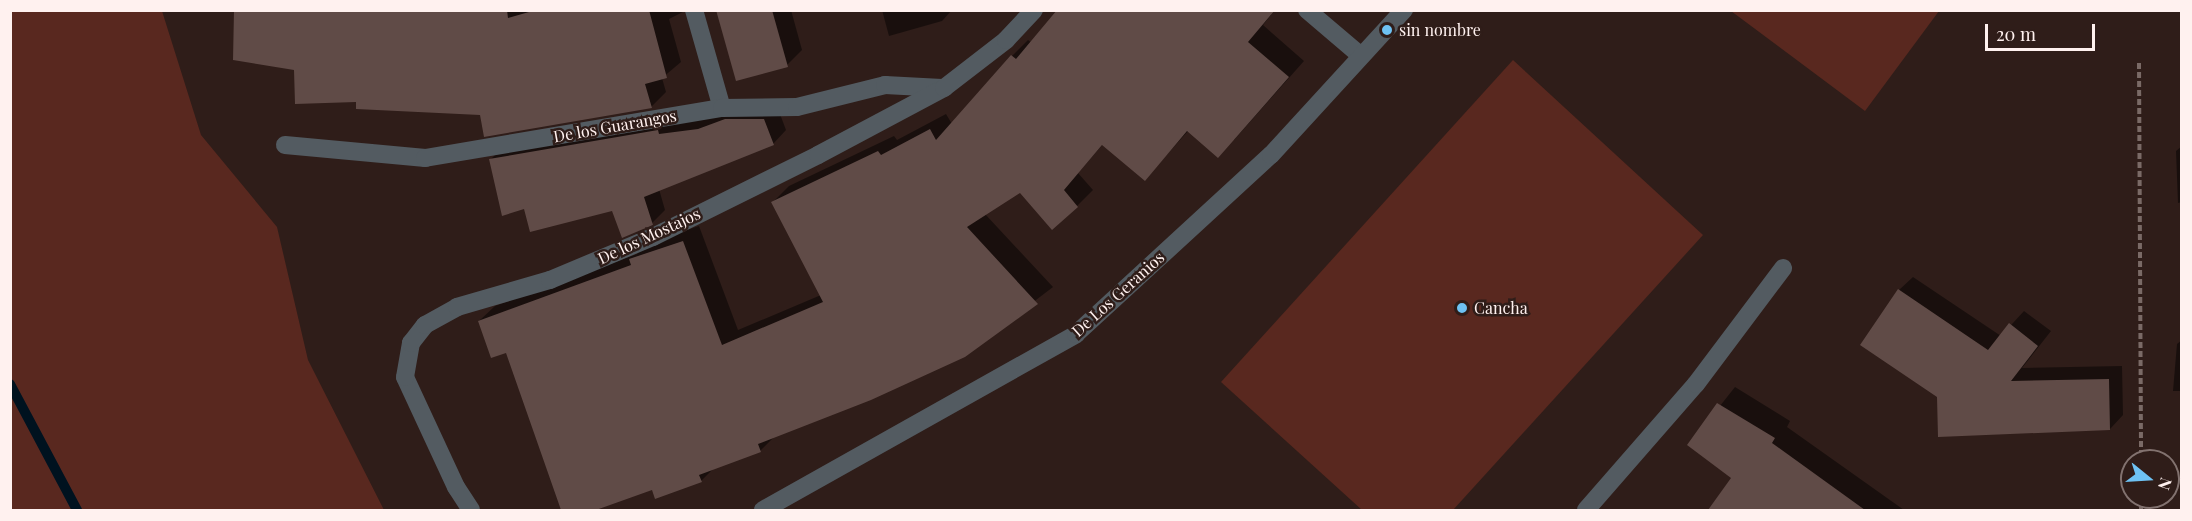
<!DOCTYPE html>
<style>
body{margin:0}
#map{position:relative;width:2192px;height:521px;overflow:hidden;background:#2f1d19;font-family:"Playfair Display",serif}
div>[style]{position:absolute}
.green>*{inset:0;background:#59281f}
.shadow>*{inset:0;background:#0007}
.stream>*{height:10px;margin:-5px;padding:0 5px;transform-origin:5px;border-radius:5px;background:#00121f}
.building>*{inset:0;background:#604b47}
.path>*{height:4px;margin-top:-2px;transform-origin:0;background:repeating-linear-gradient(90deg,#7a6a66 0 6px,transparent 0 9px)}
.street>*{height:18px;margin:-9px;padding:0 9px;transform-origin:9px;border-radius:9px;background:#535b61}
.dots>*{width:16px;height:16px;translate:-50% -50%;box-sizing:border-box;border:3px solid #2f1d19;border-radius:50%}
span{translate:-50% -50%;white-space:nowrap;text-align:center;line-height:1.15;-webkit-text-stroke:5px #2f1d19;paint-order:stroke}
.poi-label{font-size:16px;color:#fff1ef}
.left{translate:0 -50%;text-align:left}
.street-label{font-size:16px;color:#fff1ef}
.frame{position:absolute;inset:0;border:12px solid #fff1ef;pointer-events:none}
.north{position:absolute;left:2120px;top:449px;width:60px;height:60px;box-sizing:border-box;background:#2f1d19;border:2px solid #82726f;border-radius:50%;rotate:108deg;font-size:16px;font-weight:700;line-height:24px;text-align:center;color:#fff1ef}
.north::after{content:'';display:block;margin:auto;width:21px;height:27px;background:#6ec2f3;clip-path:polygon(50% 0,100% 100%,50% 72%,0 100%)}
.scale{position:absolute;left:1985px;top:24px;width:110px;height:27px;box-sizing:border-box;border:3px solid #fff1ef;border-top:0;padding-left:8px;font-size:18px;line-height:21px;white-space:nowrap;color:#fff1ef;-webkit-text-stroke:4px #2f1d19;paint-order:stroke}
</style>
<div id="map">
<div class="green">
<i style="clip-path:polygon(10px 11px,162px 11px,201px 135px,277px 227px,308px 360px,384px 510px,11px 510px)"></i>
<i style="clip-path:polygon(1731px 11px,1939px 11px,1865px 111px)"></i>
<i style="clip-path:polygon(1513px 60px,1703px 235px,1453px 510px,1362px 510px,1221px 382px)"></i>
</div>
<div class="shadow">
<i style="clip-path:polygon(236px 10px,687px 10px,669px 19px,681px 62px,662px 78px,666px 92px,651px 107px,481px 114px,357px 101px)"></i>
<i style="clip-path:polygon(717px 10px,791px 10px,802px 50px,787px 65px)"></i>
<i style="clip-path:polygon(882px 10px,952px 10px,942px 21px,889px 36px)"></i>
<i style="clip-path:polygon(1059px 10px,1275px 10px,1263px 25px,1304px 61px,1234px 140px,1189px 130px,1145px 179px,1103px 144px,1078px 173px,1093px 190px,1077px 206px,1020px 191px,985px 214px,1053px 287px,964px 355px,775px 436px,760px 451px,713px 469px,701px 481px,653px 488px,592px 510px,562px 510px,507px 351px,479px 321px,495px 306px,637px 254px,647px 243px,699px 226px,738px 330px,821px 295px,773px 202px,789px 186px,894px 136px,897px 140px,946px 114px,952px 124px,1012px 56px,1028px 40px,1032px 43px)"></i>
<i style="clip-path:polygon(777px 106px,786px 130px,773px 144px,659px 189px,665px 210px,652px 223px,613px 209px,524px 208px,491px 159px,504px 146px)"></i>
<i style="clip-path:polygon(2182px 146px,2182px 202px,2178px 203px,2176px 151px)"></i>
<i style="clip-path:polygon(1913px 277px,2001px 336px,2024px 311px,2051px 331px,2022px 368px,2122px 366px,2123px 415px,2110px 429px,1939px 396px,1899px 290px)"></i>
<i style="clip-path:polygon(2182px 340px,2182px 391px,2173px 391px,2177px 344px)"></i>
<i style="clip-path:polygon(1735px 387px,1790px 421px,1787px 427px,1904px 510px,1711px 509px,1733px 477px,1689px 445px)"></i>
</div>
<div class="stream">
<i style="left:10px;top:384px;width:143px;rotate:62deg"></i>
</div>
<div class="building">
<i style="clip-path:polygon(234px 10px,507px 10px,508px 18px,536px 10px,649px 10px,667px 78px,645px 84px,652px 108px,484px 137px,480px 115px,356px 109px,356px 102px,295px 104px,294px 70px,233px 60px)"></i>
<i style="clip-path:polygon(716px 10px,772px 10px,788px 67px,736px 81px)"></i>
<i style="clip-path:polygon(1057px 10px,1275px 10px,1248px 42px,1289px 77px,1218px 158px,1187px 131px,1145px 181px,1102px 145px,1064px 190px,1078px 207px,1052px 230px,1020px 193px,967px 227px,1038px 304px,965px 357px,871px 400px,758px 444px,761px 452px,699px 475px,702px 482px,655px 499px,652px 490px,596px 510px,561px 510px,506px 353px,491px 358px,478px 321px,631px 265px,629px 259px,683px 241px,722px 345px,823px 302px,771px 202px,878px 151px,881px 155px,930px 129px,936px 140px,1011px 55px,1016px 59px)"></i>
<i style="clip-path:polygon(725px 119px,764px 119px,774px 145px,644px 197px,653px 225px,648px 227px,622px 238px,612px 211px,530px 232px,524px 209px,502px 216px,489px 159px,658px 130px,659px 134px,698px 129px)"></i>
<i style="clip-path:polygon(1898px 289px,1988px 350px,2009px 323px,2038px 346px,2011px 381px,2109px 379px,2110px 430px,1938px 437px,1937px 397px,1860px 345px)"></i>
<i style="clip-path:polygon(1717px 403px,1775px 438px,1772px 443px,1865px 510px,1708px 510px,1731px 478px,1687px 445px)"></i>
</div>
<div class="path">
<i style="left:2139px;top:63px;width:398px;rotate:89.7deg"></i>
<i style="left:2141px;top:497px;width:13px;rotate:90deg"></i>
</div>
<div class="street">
<i style="left:694px;top:10px;width:102px;rotate:74.1deg"></i>
<i style="left:1307px;top:10px;width:70px;rotate:40.3deg"></i>
<i style="left:285px;top:145px;width:141px;rotate:5.3deg"></i>
<i style="left:425px;top:158px;width:301px;rotate:-9.6deg"></i>
<i style="left:722px;top:108px;width:75px;rotate:-0.8deg"></i>
<i style="left:797px;top:107px;width:91px;rotate:-14deg"></i>
<i style="left:885px;top:85px;width:57px;rotate:3deg"></i>
<i style="left:471px;top:510px;width:27px;rotate:-123deg"></i>
<i style="left:456px;top:487px;width:121px;rotate:-114.9deg"></i>
<i style="left:405px;top:377px;width:35px;rotate:-80deg"></i>
<i style="left:411px;top:343px;width:23px;rotate:-52deg"></i>
<i style="left:425px;top:325px;width:37px;rotate:-29deg"></i>
<i style="left:457px;top:307px;width:97px;rotate:-16.2deg"></i>
<i style="left:550px;top:280px;width:112px;rotate:-22.7deg"></i>
<i style="left:653px;top:237px;width:184px;rotate:-26.4deg"></i>
<i style="left:818px;top:155px;width:143px;rotate:-28deg"></i>
<i style="left:944px;top:88px;width:78px;rotate:-37.7deg"></i>
<i style="left:1006px;top:40px;width:41px;rotate:-47deg"></i>
<i style="left:763px;top:510px;width:359px;rotate:-29.3deg"></i>
<i style="left:1076px;top:334px;width:265px;rotate:-42.6deg"></i>
<i style="left:1271px;top:155px;width:197px;rotate:-47.5deg"></i>
<i style="left:1586px;top:510px;width:167px;rotate:-48.9deg"></i>
<i style="left:1696px;top:384px;width:145px;rotate:-53.1deg"></i>
</div>
<div class="dots">
<i style="left:1387px;top:30px;background:#6ec2f3"></i>
<i style="left:1462px;top:308px;background:#6ec2f3"></i>
</div>
<div class="poi-label">
<span class="left" style="left:1399px;top:30px">sin nombre</span>
<span class="left" style="left:1474px;top:308px">Cancha</span>
</div>
<div class="street-label">
<span style="left:615px;top:126px;rotate:-10deg">De los Guarangos</span>
<span style="left:649px;top:236px;rotate:-25deg">De los Mostajos</span>
<span style="left:1118px;top:294px;rotate:-42deg">De Los Geranios</span>
</div>
<div class="frame"></div>
<div class="north">N</div>
<div class="scale">20 m</div>
</div>
